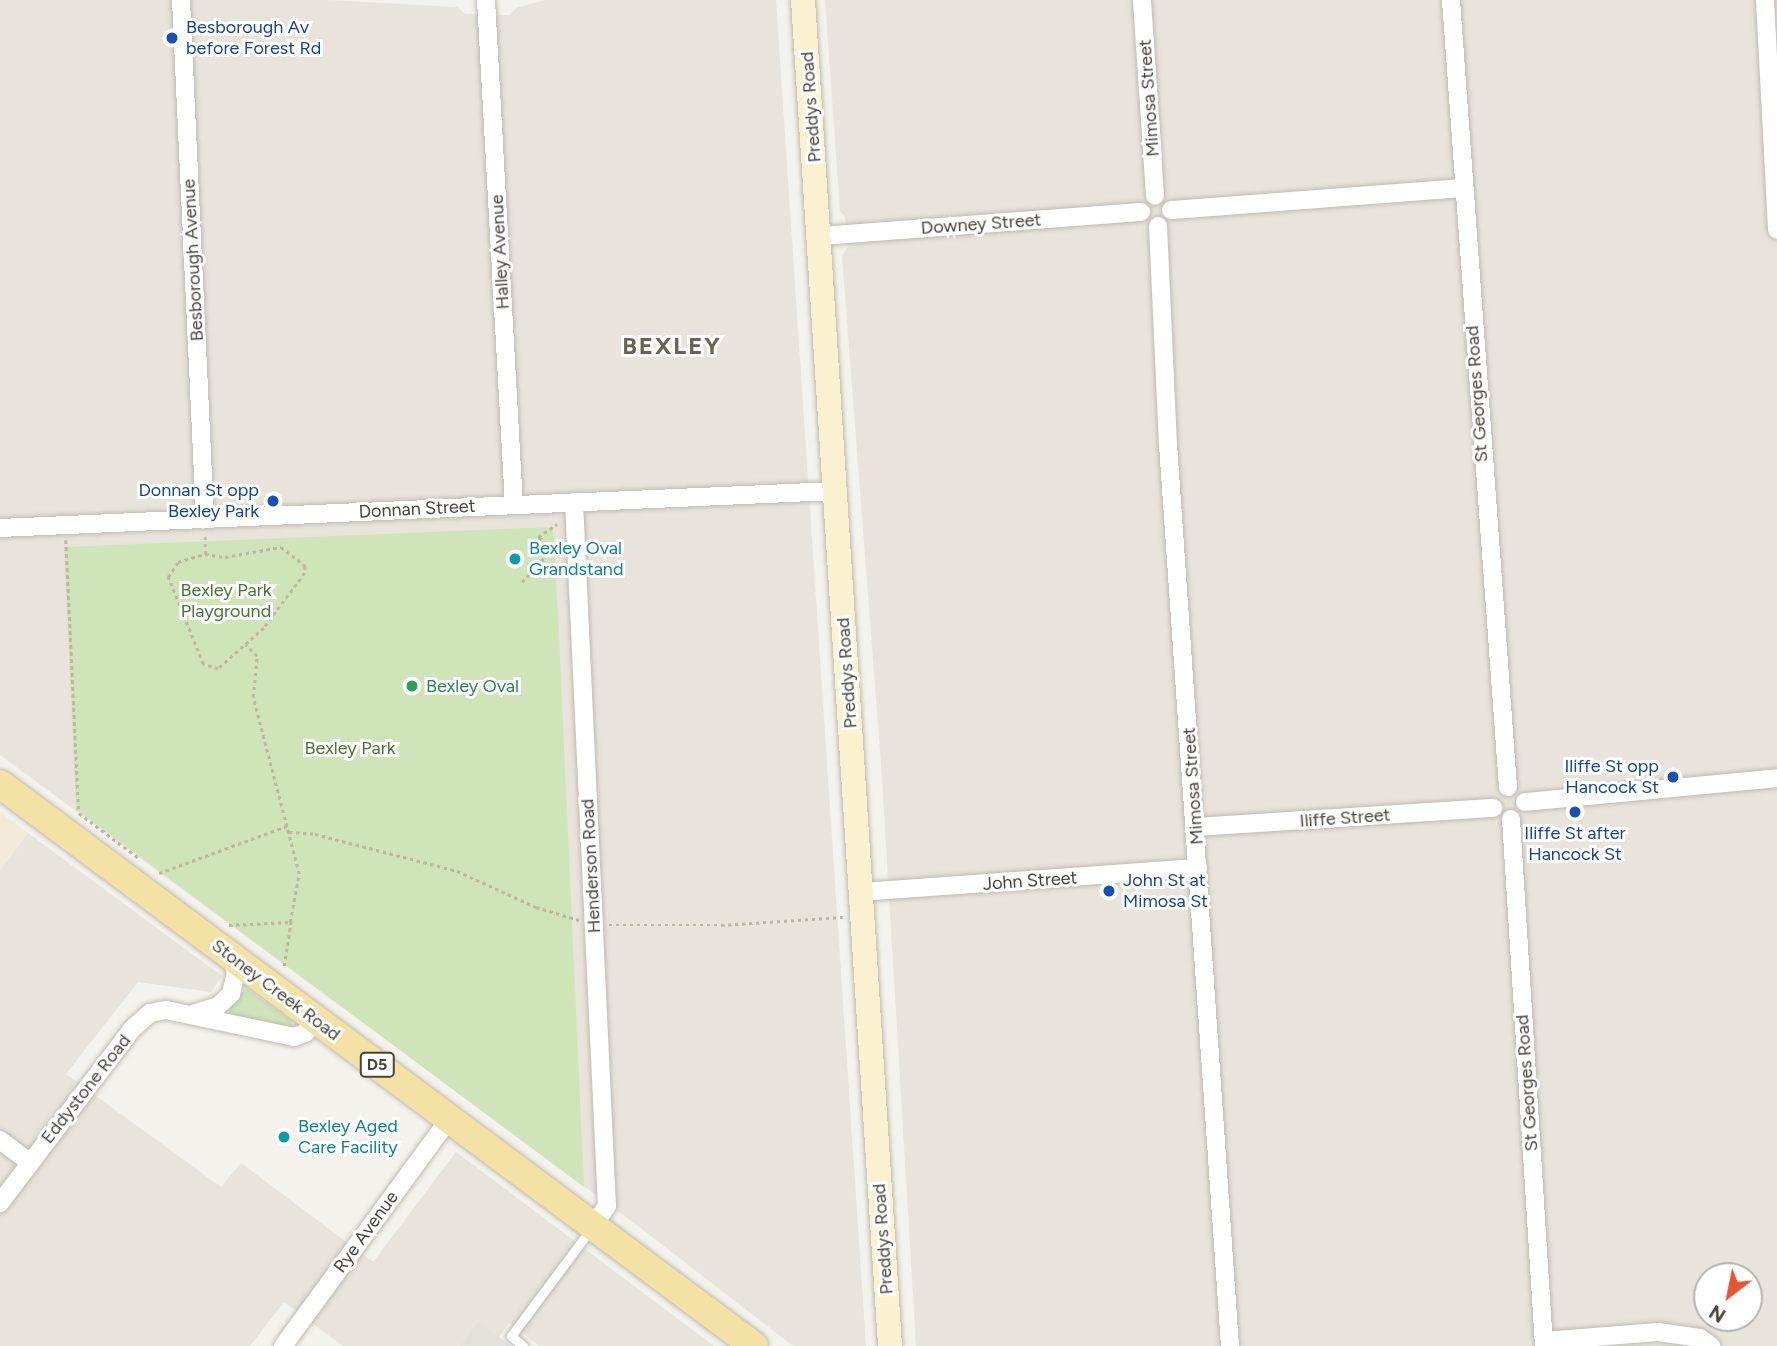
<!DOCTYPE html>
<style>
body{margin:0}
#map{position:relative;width:1777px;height:1346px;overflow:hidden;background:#f4f2ec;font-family:Figtree,sans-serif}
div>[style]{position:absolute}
.residential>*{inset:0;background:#e8e4db}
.commercial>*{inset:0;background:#f3eada}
.industrial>*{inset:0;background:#e4e1dd}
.green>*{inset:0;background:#cfe4b9}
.path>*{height:2.5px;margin-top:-1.25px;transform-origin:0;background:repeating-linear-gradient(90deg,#bfb6a2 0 3.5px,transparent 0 7px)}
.roads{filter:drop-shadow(0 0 2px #bfbaaf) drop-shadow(0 0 2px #bfbaaf)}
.lane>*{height:9px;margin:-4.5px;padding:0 4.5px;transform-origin:4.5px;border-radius:4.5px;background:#fff}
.street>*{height:18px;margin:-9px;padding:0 9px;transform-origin:9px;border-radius:9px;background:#fff}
.secondary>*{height:24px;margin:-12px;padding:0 12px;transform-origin:12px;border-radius:12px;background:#faf1d1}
.primary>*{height:28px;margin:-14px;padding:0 14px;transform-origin:14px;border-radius:14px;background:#f4e1a5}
.dots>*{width:19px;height:19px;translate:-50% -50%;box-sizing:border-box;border:4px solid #fff;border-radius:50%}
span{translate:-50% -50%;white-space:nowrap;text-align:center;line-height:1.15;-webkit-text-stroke:6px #fff;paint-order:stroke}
.shield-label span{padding:2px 5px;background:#fff;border:2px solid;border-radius:5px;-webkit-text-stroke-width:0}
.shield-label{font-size:16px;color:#48433a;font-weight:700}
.transit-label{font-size:18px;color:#164399}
.left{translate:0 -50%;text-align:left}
.right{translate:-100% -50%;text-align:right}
.street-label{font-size:18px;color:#48433a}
.culture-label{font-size:18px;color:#0d838f}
.park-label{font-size:18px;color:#497532}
.leisure-label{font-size:18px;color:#27864d}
.district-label{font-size:24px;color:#6a6152;font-weight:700;letter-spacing:2px}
.north{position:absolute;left:1693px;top:1262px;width:70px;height:70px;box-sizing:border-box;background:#fff;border:2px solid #b6b4b0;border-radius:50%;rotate:212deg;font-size:19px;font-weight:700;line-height:28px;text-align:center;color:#48433a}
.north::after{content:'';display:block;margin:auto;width:24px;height:32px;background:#e45533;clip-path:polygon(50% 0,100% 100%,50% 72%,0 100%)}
</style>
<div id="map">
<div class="residential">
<i style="clip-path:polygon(0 0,329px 0,457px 7px,465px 14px,510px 15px,516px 8px,545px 0,776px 0,866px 1346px,793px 1346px,634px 1223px,0 755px)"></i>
<i style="clip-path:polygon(evenodd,825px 0,1777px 0,1777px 1346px,916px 1346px,881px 763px,842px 256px,848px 246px,845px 217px,840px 211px,825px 0,1707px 1276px,1749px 1276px,1749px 1318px,1707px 1318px,1707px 1276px)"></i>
<i style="clip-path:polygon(28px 833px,222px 976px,211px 992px,138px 982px,66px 1074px,221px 1187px,241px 1163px,373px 1262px,456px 1152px,714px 1346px,539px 1346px,509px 1323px,499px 1337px,478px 1321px,459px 1346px,343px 1346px,284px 1302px,250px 1346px,0 1346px,0 870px)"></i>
</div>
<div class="commercial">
<i style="clip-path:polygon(0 812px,28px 833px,0 870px)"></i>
</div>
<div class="industrial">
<i style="clip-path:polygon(478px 1321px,499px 1337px,511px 1346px,459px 1346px)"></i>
</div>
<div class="green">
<i style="clip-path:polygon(553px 527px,559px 637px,584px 1187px,76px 809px,64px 547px)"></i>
<i style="clip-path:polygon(246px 988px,291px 1020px,293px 1027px,231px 1019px,229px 1008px)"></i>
</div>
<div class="path">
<i style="left:66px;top:540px;width:273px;rotate:87.3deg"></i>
<i style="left:79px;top:813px;width:76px;rotate:37deg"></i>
<i style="left:205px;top:554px;width:20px;rotate:9deg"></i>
<i style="left:225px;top:557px;width:57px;rotate:-10.1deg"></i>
<i style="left:281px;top:547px;width:31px;rotate:38deg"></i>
<i style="left:305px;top:566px;width:7px;rotate:90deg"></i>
<i style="left:305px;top:573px;width:69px;rotate:126.7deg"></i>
<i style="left:264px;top:628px;width:62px;rotate:138.3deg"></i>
<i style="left:218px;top:669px;width:16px;rotate:-162deg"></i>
<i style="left:203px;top:664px;width:94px;rotate:-111.9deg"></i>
<i style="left:168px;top:577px;width:18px;rotate:-56deg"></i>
<i style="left:178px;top:562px;width:28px;rotate:-17deg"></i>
<i style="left:205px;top:554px;width:17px;rotate:-90deg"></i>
<i style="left:522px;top:582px;width:45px;rotate:-47.7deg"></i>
<i style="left:552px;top:549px;width:18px;rotate:-139deg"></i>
<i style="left:538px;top:537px;width:23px;rotate:-34deg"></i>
<i style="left:289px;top:832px;width:26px;rotate:4deg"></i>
<i style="left:315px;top:834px;width:147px;rotate:14.6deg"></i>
<i style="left:457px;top:871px;width:87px;rotate:24.5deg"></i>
<i style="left:536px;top:907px;width:45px;rotate:16.8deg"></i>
<i style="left:159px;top:873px;width:136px;rotate:-20.2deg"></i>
<i style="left:229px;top:925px;width:61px;rotate:-2.8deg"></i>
<i style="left:290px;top:922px;width:49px;rotate:-79.4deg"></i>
<i style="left:299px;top:874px;width:183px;rotate:-104.6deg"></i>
<i style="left:253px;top:697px;width:41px;rotate:-84.4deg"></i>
<i style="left:257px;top:656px;width:16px;rotate:-137deg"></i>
<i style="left:609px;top:925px;width:112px"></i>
<i style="left:721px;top:925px;width:122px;rotate:-3.8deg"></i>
<i style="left:284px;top:966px;width:46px;rotate:-81.2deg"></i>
</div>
<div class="roads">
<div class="lane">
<i style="left:523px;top:1346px;width:16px;rotate:-140deg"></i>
<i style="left:511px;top:1336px;width:132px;rotate:-53.3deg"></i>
</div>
<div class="street">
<i style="left:181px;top:0;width:520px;rotate:87.35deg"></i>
<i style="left:486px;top:0;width:506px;rotate:86.83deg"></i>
<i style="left:1142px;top:0;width:196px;rotate:86.2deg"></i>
<i style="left:1451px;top:0;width:789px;rotate:85.86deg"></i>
<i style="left:1765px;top:0;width:230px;rotate:87deg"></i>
<i style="left:1171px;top:210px;width:294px;rotate:-4.3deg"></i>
<i style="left:1158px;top:226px;width:218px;rotate:87.4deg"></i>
<i style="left:1168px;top:444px;width:904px;rotate:86.07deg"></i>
<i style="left:820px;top:236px;width:322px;rotate:-4.3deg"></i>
<i style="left:574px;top:502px;width:705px;rotate:87.32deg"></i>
<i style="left:607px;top:1206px;width:24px;rotate:125deg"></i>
<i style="left:0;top:528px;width:835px;rotate:-2.54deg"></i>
<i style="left:1525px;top:802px;width:253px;rotate:-5.4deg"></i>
<i style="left:1511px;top:819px;width:528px;rotate:86.42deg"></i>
<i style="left:1197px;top:827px;width:297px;rotate:-3.7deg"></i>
<i style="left:861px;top:892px;width:338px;rotate:-4.1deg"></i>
<i style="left:193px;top:1014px;width:26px;rotate:-18deg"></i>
<i style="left:218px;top:1006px;width:18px;rotate:-43deg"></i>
<i style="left:231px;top:994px;width:22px;rotate:-77deg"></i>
<i style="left:236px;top:973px;width:18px;rotate:-106deg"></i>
<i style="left:0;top:1140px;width:36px;rotate:37deg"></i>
<i style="left:0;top:1203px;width:218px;rotate:-52.8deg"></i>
<i style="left:132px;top:1029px;width:24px;rotate:-42deg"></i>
<i style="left:150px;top:1013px;width:16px;rotate:-11deg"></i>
<i style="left:166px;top:1010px;width:131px;rotate:11.9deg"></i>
<i style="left:294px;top:1037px;width:12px;rotate:-20deg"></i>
<i style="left:305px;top:1033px;width:17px;rotate:-54deg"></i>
<i style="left:1544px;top:1341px;width:114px;rotate:-4.5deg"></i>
<i style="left:1658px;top:1332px;width:42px;rotate:8.1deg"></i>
<i style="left:1700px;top:1338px;width:14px;rotate:36deg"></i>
<i style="left:283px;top:1346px;width:281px;rotate:-53.8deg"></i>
</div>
<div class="secondary">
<i style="left:803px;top:0;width:1349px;rotate:86.3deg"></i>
</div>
<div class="primary">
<i style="left:0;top:784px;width:940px;rotate:36.7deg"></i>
</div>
</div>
<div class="dots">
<i style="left:172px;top:38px;background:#1a4fb4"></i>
<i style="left:273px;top:501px;background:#1a4fb4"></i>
<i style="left:515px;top:559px;background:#0f9aa8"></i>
<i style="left:412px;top:686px;background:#2e9e5b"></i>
<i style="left:1673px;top:777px;background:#1a4fb4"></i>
<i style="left:1575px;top:812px;background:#1a4fb4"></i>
<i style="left:1109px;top:891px;background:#1a4fb4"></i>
<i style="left:284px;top:1137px;background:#0f9aa8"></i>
</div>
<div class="shield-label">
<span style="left:377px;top:1065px">D5</span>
</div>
<div class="transit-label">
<span class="left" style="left:186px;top:38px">Besborough Av<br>before Forest Rd</span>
<span class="right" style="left:259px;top:501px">Donnan St opp<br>Bexley Park</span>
<span class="right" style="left:1659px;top:777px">Iliffe St opp<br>Hancock St</span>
<span style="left:1575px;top:844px">Iliffe St after<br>Hancock St</span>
<span class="left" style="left:1123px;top:891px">John St at<br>Mimosa St</span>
</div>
<div class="street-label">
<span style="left:1149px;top:98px;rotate:-94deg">Mimosa Street</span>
<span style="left:811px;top:107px;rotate:-94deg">Preddys Road</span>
<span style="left:981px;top:224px;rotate:-4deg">Downey Street</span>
<span style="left:500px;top:252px;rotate:-93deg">Halley Avenue</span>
<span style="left:193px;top:260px;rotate:-93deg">Besborough Avenue</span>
<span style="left:1477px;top:394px;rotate:-94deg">St Georges Road</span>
<span style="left:417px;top:509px;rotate:-3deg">Donnan Street</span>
<span style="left:847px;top:673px;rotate:-94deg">Preddys Road</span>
<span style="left:1193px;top:786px;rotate:-94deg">Mimosa Street</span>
<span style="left:1345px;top:818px;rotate:-4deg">Iliffe Street</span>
<span style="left:591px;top:866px;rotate:-93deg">Henderson Road</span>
<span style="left:1030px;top:881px;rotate:-4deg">John Street</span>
<span style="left:276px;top:990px;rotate:37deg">Stoney Creek Road</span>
<span style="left:1527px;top:1083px;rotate:-94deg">St Georges Road</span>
<span style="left:86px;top:1089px;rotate:-52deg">Eddystone Road</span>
<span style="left:366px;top:1232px;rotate:-54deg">Rye Avenue</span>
<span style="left:883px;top:1239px;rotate:-94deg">Preddys Road</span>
</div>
<div class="culture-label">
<span class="left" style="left:529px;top:559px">Bexley Oval<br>Grandstand</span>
<span class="left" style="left:298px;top:1137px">Bexley Aged<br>Care Facility</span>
</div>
<div class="park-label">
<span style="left:226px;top:601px">Bexley Park<br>Playground</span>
<span style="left:350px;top:748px">Bexley Park</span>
</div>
<div class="leisure-label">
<span class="left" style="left:426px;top:686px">Bexley Oval</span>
</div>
<div class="district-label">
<span style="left:672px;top:346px">BEXLEY</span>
</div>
<div class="north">N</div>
</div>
